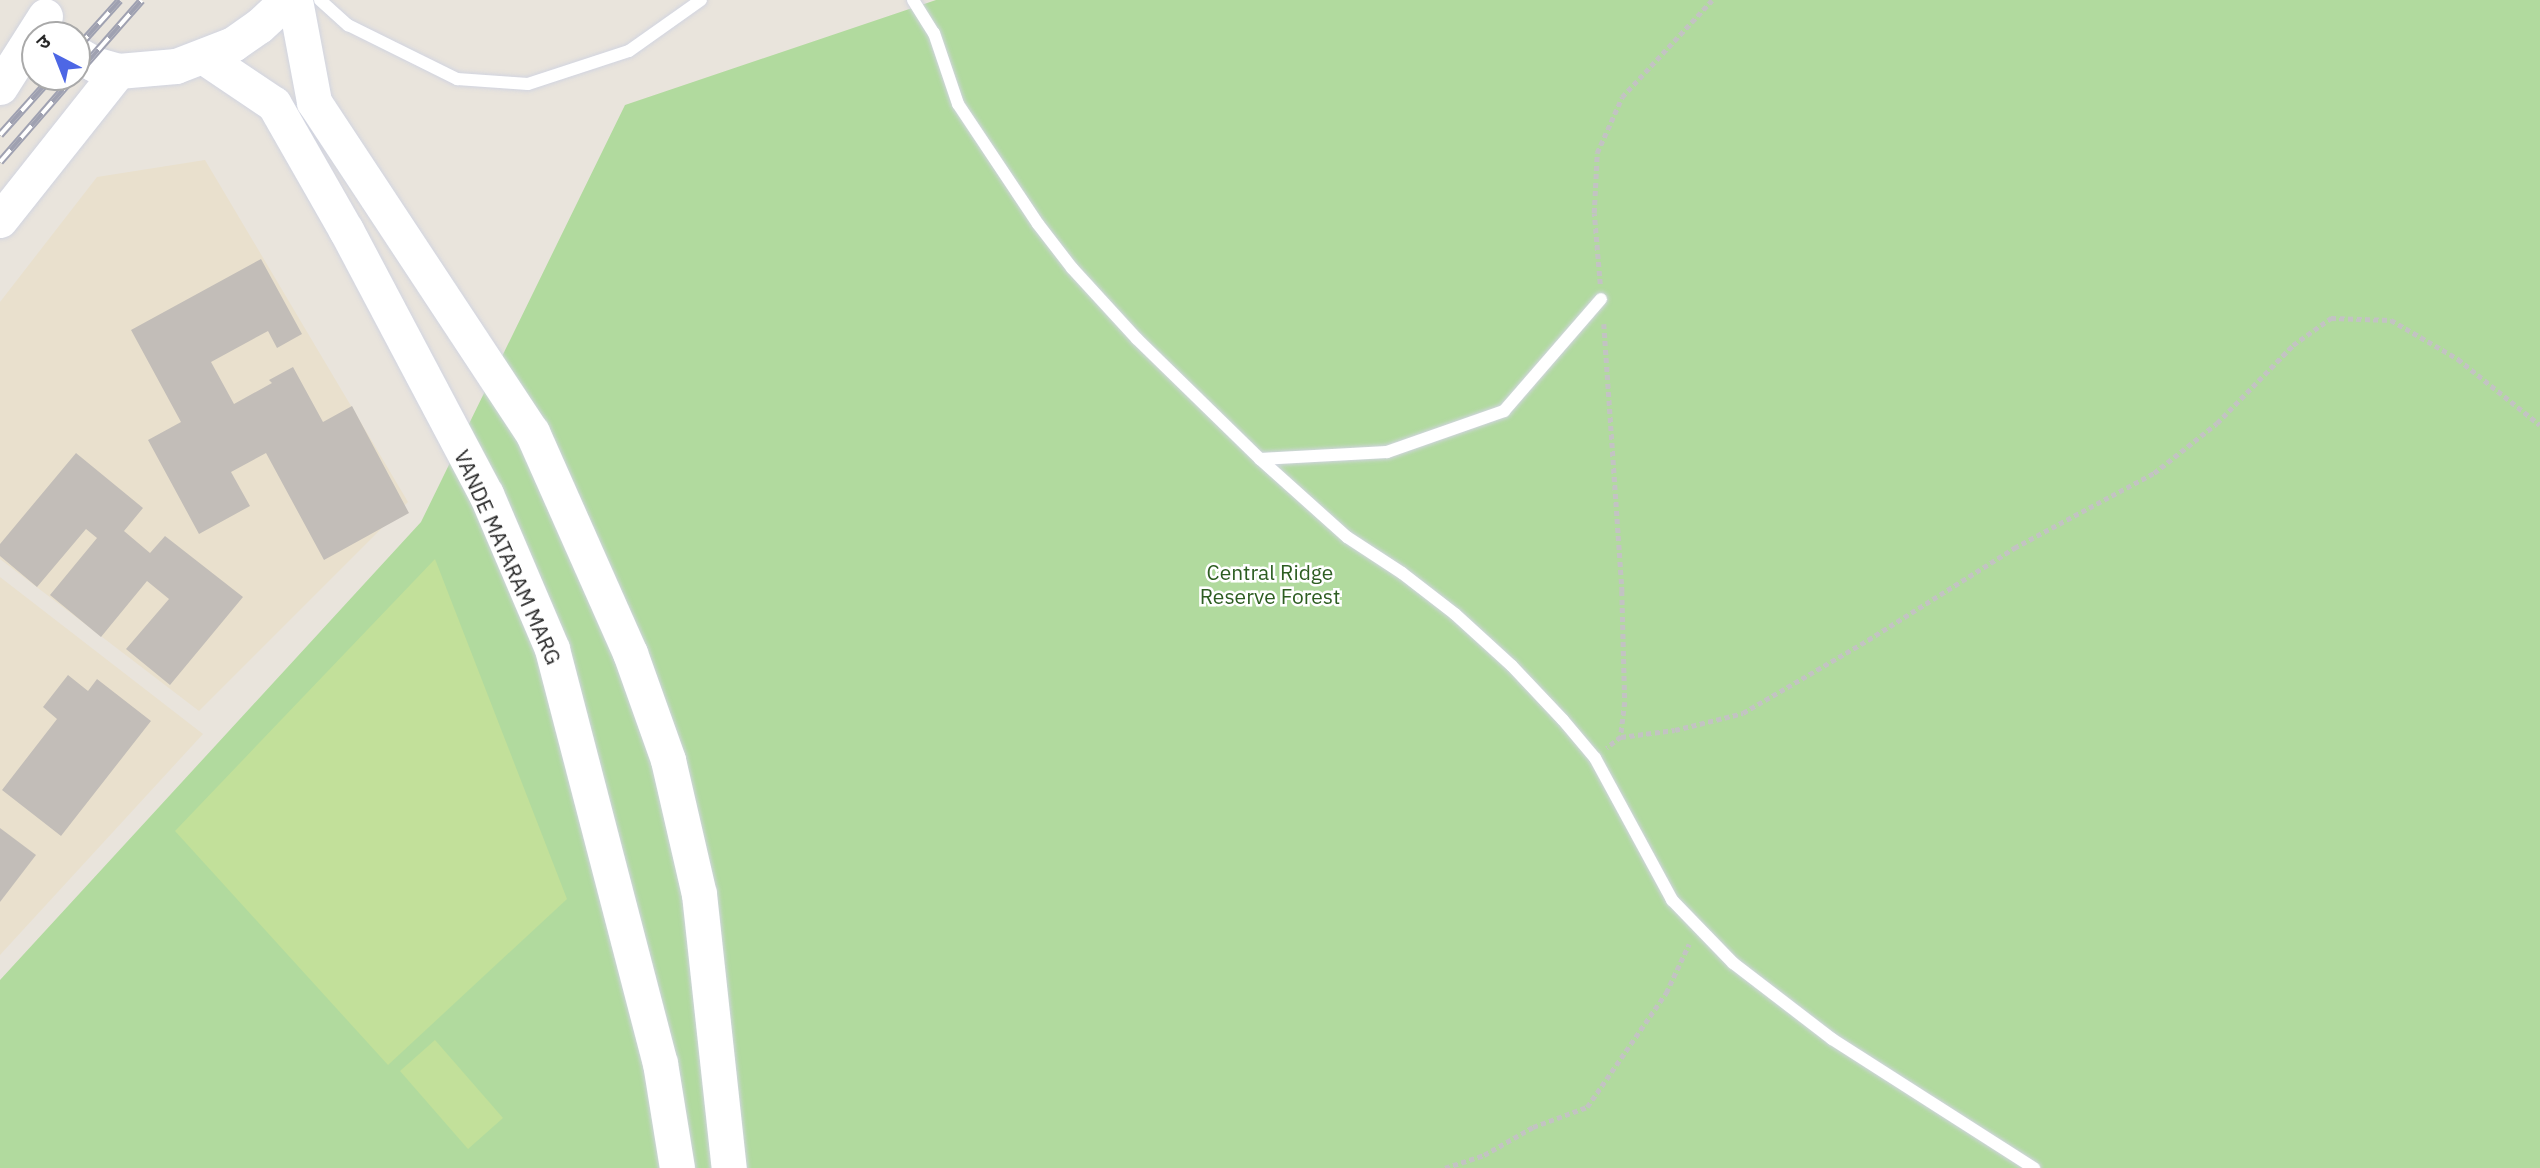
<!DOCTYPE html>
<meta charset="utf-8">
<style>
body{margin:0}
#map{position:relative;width:2540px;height:1168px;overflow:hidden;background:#e9e4dc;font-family:"IBM Plex Sans","Noto Sans Devanagari",sans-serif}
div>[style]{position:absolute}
.education>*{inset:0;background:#e9e0cd}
.green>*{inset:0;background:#b1da9e}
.pitch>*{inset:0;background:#c2e09a}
.building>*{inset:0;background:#c2bdb8}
.path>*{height:4.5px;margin-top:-2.25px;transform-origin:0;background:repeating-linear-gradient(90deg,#c3c3c3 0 5px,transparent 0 8.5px)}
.roads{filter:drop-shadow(0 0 2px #d1d4e0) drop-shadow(0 0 2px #d1d4e0)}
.service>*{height:12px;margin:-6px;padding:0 6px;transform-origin:6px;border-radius:6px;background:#fff}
.secondary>*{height:35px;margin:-17.5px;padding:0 17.5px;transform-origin:17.5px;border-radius:17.5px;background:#fff}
.rail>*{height:8px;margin-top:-4px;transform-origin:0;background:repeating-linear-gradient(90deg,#fff 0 16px,#9fa1b1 0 32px);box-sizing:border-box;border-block:2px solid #9fa1b1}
span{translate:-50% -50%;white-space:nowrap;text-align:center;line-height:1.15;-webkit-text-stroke:5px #fff;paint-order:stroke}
.street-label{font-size:21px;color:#282828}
.park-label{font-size:21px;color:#2d5d21}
.north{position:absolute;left:21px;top:21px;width:70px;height:70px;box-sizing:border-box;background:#fff;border:2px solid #a9a9a9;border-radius:50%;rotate:318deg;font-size:19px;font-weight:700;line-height:28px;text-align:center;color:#282828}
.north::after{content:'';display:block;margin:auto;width:24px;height:32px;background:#4d67e5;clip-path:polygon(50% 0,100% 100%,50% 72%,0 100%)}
</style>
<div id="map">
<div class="education">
<i style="clip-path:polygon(205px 160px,408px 502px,199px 711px,0 559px,0 302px,97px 177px)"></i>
<i style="clip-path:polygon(0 577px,203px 734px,0 955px)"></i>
</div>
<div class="green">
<i style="clip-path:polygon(936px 0,2540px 0,2540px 1168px,0 1168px,0 980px,421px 522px,625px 105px)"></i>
</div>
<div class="pitch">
<i style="clip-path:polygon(435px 559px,567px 899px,388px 1065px,175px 831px)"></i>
<i style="clip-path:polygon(435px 1040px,503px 1118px,468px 1149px,400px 1071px)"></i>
</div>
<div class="building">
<i style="clip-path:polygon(261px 259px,302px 334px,277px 348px,268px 331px,211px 362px,234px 404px,272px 383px,269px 380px,293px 367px,323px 422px,352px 406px,409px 513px,324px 560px,266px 453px,231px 472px,250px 506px,199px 534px,148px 440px,181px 422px,131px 330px)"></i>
<i style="clip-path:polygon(76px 453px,143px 508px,124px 531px,150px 553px,165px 536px,243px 597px,170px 685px,126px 649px,169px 599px,147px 581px,101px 637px,50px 595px,97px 538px,86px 529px,37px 587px,0 556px,0 544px)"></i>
<i style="clip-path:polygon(68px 675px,88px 691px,97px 679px,151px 721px,61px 836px,2px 790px,57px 719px,43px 707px)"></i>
<i style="clip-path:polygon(0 828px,36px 855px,0 902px)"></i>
</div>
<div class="path">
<i style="left:1600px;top:284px;width:71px;rotate:-94.8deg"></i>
<i style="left:1594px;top:213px;width:60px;rotate:-87.1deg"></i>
<i style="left:1597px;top:153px;width:61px;rotate:-65.9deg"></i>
<i style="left:1622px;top:97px;width:132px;rotate:-47.1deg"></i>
<i style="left:1604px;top:324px;width:268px;rotate:86.1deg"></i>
<i style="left:1622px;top:591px;width:111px;rotate:88.5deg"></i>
<i style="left:1625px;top:702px;width:35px;rotate:97deg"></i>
<i style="left:1621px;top:737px;width:18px;rotate:142deg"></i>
<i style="left:1621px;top:737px;width:54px;rotate:-7.4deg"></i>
<i style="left:1675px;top:730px;width:70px;rotate:-14deg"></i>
<i style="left:1743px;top:713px;width:145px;rotate:-30.3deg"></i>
<i style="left:1868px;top:640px;width:173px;rotate:-32.2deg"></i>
<i style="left:2014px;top:548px;width:159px;rotate:-28.2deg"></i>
<i style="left:2154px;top:473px;width:80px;rotate:-38.4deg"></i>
<i style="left:2217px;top:423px;width:109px;rotate:-45.7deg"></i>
<i style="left:2293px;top:345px;width:47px;rotate:-35.4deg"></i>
<i style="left:2331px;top:318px;width:60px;rotate:1.9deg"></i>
<i style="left:2391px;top:320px;width:78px;rotate:30.2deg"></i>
<i style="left:2458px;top:359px;width:105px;rotate:38.8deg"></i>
<i style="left:1445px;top:1168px;width:41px;rotate:-18.4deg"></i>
<i style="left:1484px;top:1155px;width:56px;rotate:-29.7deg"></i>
<i style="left:1533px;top:1127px;width:58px;rotate:-20.3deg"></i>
<i style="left:1587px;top:1107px;width:139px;rotate:-55.3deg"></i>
<i style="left:1666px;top:993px;width:54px;rotate:-64.9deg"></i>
</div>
<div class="roads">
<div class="service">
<i style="left:320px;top:0;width:38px;rotate:42deg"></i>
<i style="left:348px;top:25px;width:122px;rotate:26.4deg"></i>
<i style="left:457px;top:79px;width:71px;rotate:4deg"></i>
<i style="left:528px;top:84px;width:106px;rotate:-18.1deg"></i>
<i style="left:629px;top:51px;width:88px;rotate:-35.3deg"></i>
<i style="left:913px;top:0;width:39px;rotate:58deg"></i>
<i style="left:934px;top:33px;width:75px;rotate:71.3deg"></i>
<i style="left:958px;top:104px;width:144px;rotate:56.3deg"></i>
<i style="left:1038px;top:224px;width:56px;rotate:52.3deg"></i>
<i style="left:1072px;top:268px;width:96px;rotate:47.5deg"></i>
<i style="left:1137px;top:339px;width:172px;rotate:44.3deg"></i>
<i style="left:1260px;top:459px;width:117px;rotate:41.9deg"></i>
<i style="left:1347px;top:537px;width:66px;rotate:33.2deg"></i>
<i style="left:1402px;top:573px;width:67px;rotate:37.7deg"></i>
<i style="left:1455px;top:614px;width:77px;rotate:42.4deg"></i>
<i style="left:1512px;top:666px;width:74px;rotate:46.6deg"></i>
<i style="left:1563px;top:720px;width:50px;rotate:49.9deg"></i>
<i style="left:1595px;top:758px;width:162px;rotate:61.5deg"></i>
<i style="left:1672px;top:900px;width:88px;rotate:45.9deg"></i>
<i style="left:1733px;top:963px;width:125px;rotate:37.5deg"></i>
<i style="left:1832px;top:1039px;width:240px;rotate:32.6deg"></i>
<i style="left:1260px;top:459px;width:127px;rotate:-3.2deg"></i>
<i style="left:1387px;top:452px;width:124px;rotate:-19.3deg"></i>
<i style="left:1504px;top:411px;width:148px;rotate:-49.1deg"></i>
</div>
<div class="secondary">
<i style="left:295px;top:0;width:104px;rotate:79.4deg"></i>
<i style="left:314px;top:102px;width:396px;rotate:56.6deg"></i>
<i style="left:532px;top:432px;width:242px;rotate:66.1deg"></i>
<i style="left:630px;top:653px;width:114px;rotate:70.4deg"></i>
<i style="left:668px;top:760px;width:138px;rotate:77deg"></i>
<i style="left:699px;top:894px;width:276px;rotate:83.8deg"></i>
<i style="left:77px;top:54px;width:20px;rotate:30deg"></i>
<i style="left:94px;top:64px;width:25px;rotate:16deg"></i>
<i style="left:118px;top:71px;width:58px;rotate:-4.9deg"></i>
<i style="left:176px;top:66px;width:61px;rotate:-21.1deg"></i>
<i style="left:233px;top:44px;width:32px;rotate:-35deg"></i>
<i style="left:259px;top:26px;width:38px;rotate:-43deg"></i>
<i style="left:204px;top:57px;width:84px;rotate:33.9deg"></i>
<i style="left:274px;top:104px;width:145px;rotate:60.3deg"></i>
<i style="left:346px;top:230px;width:299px;rotate:62.1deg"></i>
<i style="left:486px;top:494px;width:168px;rotate:66.9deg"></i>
<i style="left:552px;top:649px;width:428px;rotate:75.4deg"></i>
<i style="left:660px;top:1063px;width:106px;rotate:80.8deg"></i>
<i style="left:0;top:87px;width:84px;rotate:-57.6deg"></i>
<i style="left:0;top:220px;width:190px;rotate:-51.6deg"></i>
</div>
</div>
<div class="rail">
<i style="left:77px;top:48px;width:64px;rotate:-48.1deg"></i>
<i style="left:77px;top:74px;width:98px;rotate:-48.7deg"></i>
<i style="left:0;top:135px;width:78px;rotate:-48.1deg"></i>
<i style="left:0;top:162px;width:113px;rotate:-49deg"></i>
</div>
<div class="street-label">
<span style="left:508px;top:557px;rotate:66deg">VANDE MATARAM MARG</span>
</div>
<div class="park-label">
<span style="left:1270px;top:584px">Central Ridge<br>Reserve Forest</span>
</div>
<div class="north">उ</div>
</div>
